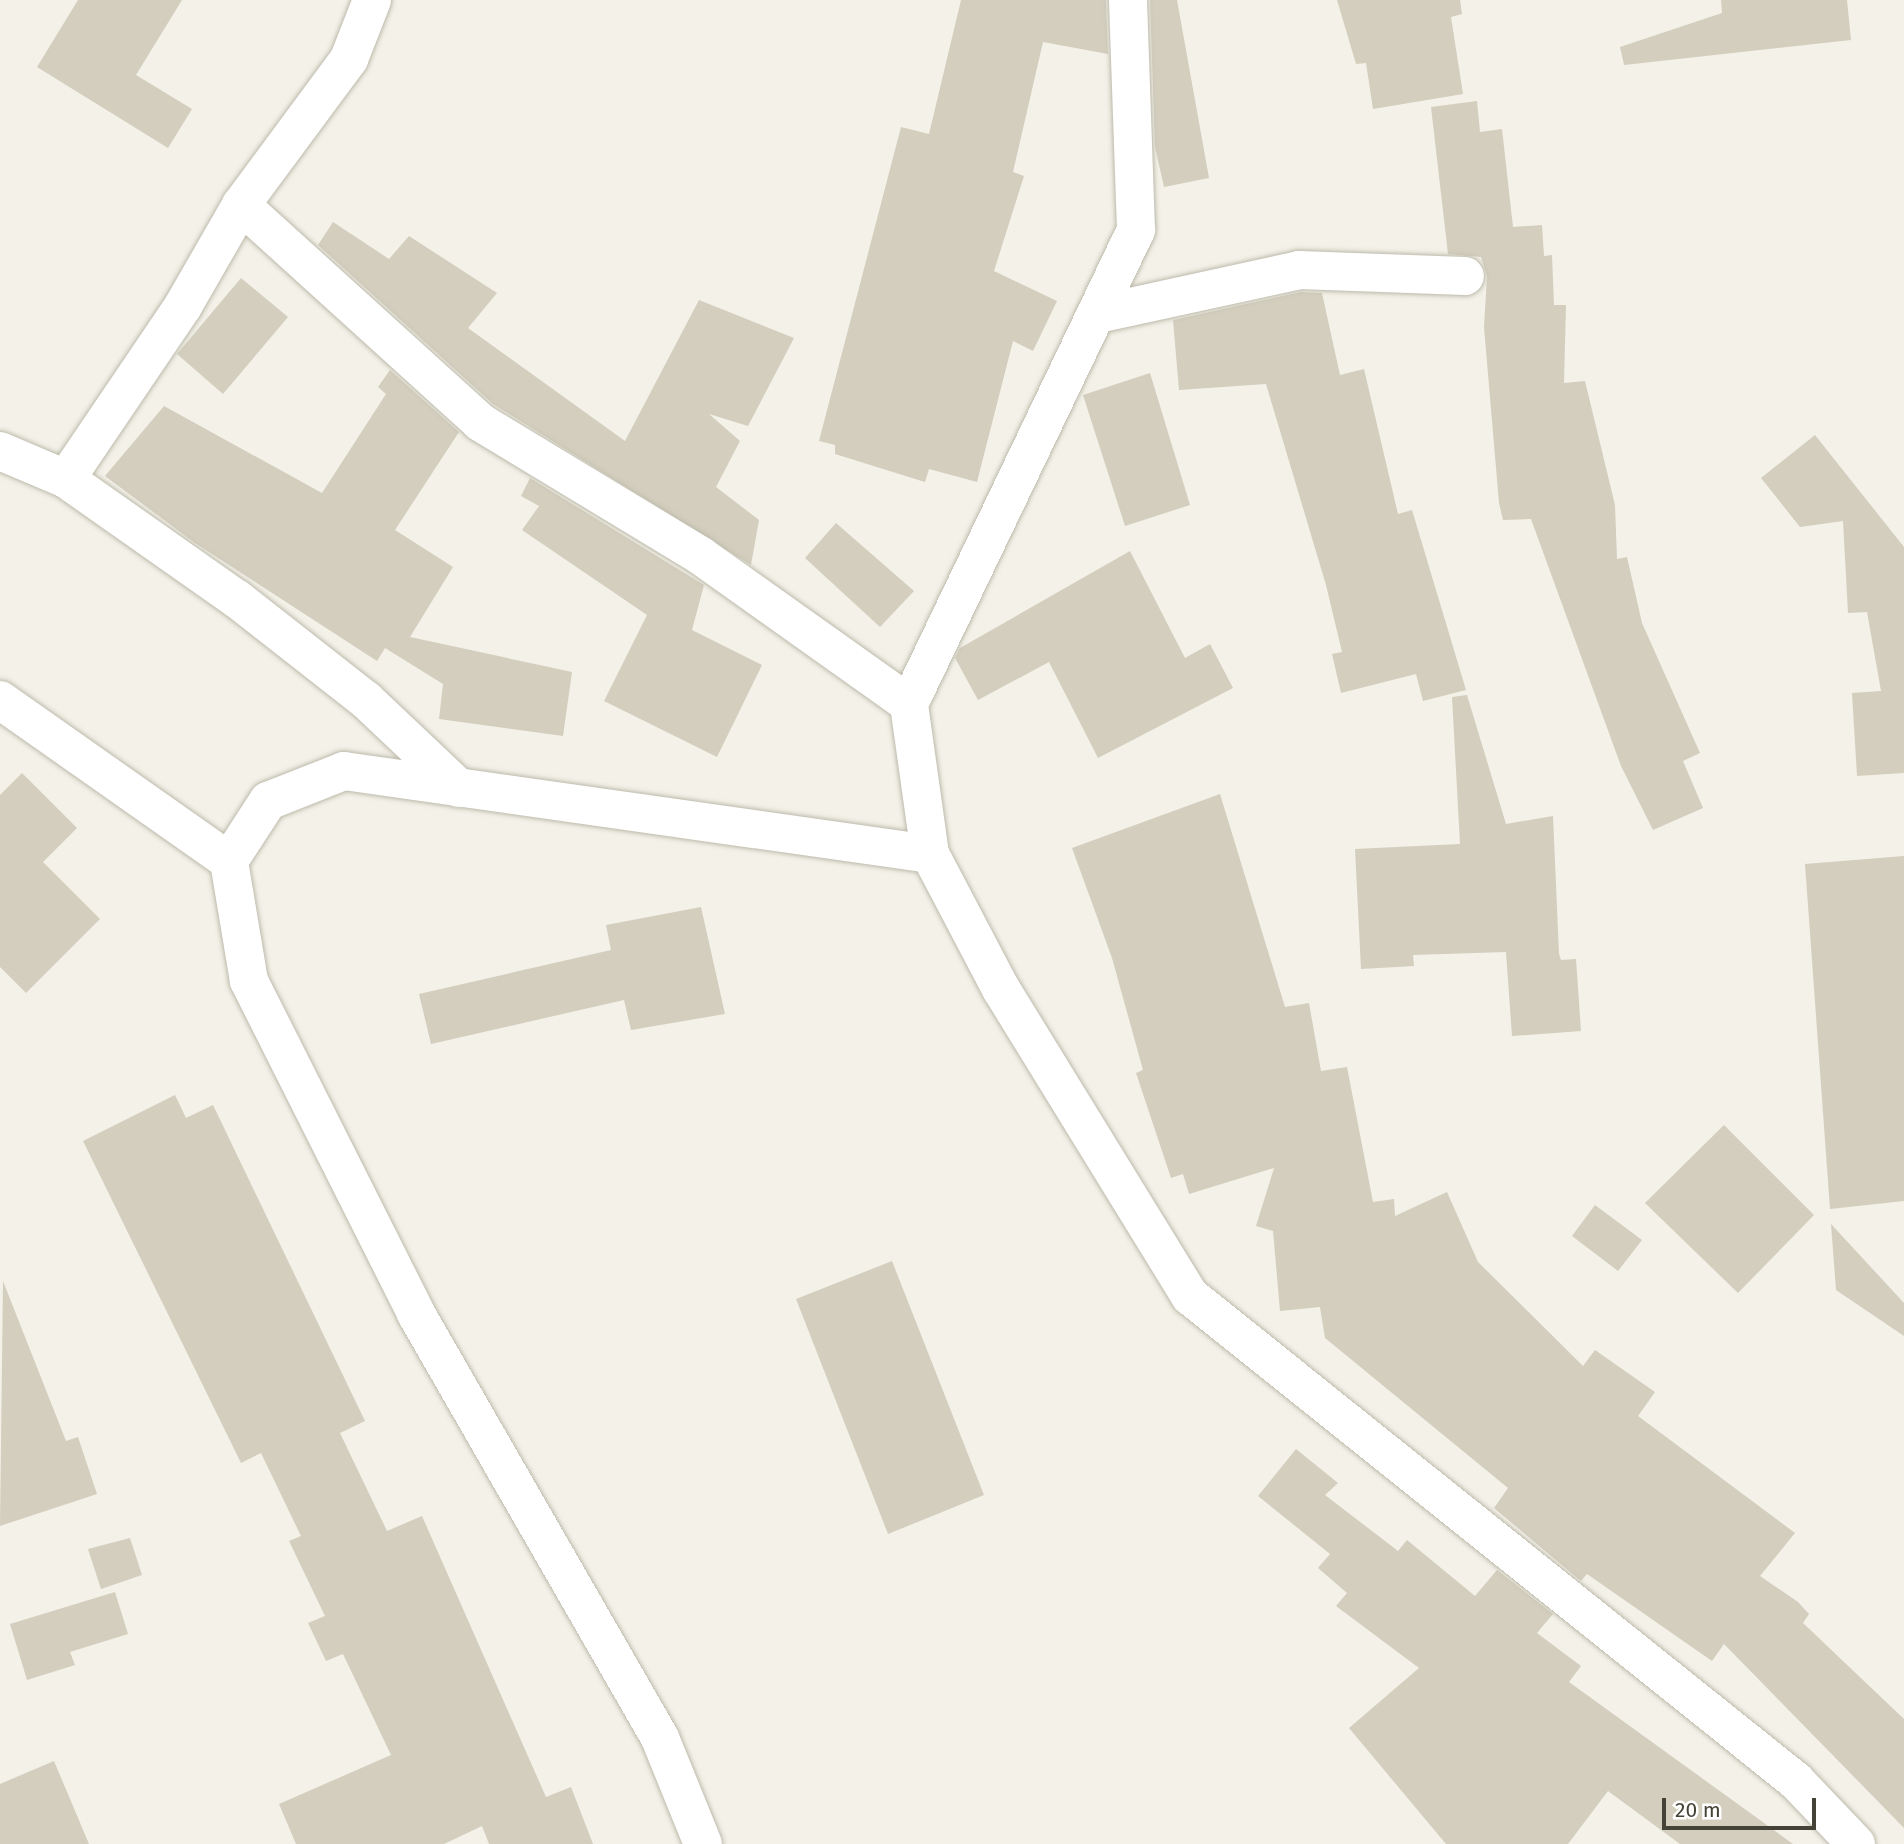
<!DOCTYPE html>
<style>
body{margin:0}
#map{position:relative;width:1904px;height:1844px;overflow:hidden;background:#f3f1e8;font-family:"Fira Sans",sans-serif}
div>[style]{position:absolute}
.building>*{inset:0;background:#d3cebe}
.roads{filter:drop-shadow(0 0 2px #bdbaab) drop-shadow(0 0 2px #bdbaab)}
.minor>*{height:38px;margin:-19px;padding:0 19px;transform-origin:19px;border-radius:19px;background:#fff}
.tertiary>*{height:38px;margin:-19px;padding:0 19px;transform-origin:19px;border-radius:19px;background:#fff}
span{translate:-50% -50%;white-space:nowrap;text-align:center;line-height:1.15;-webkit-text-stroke:5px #fff;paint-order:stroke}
.scale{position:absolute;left:1662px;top:1798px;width:154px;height:32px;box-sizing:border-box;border:4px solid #454237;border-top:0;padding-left:9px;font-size:21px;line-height:24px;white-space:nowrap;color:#454237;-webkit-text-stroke:5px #fff;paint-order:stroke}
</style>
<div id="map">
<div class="building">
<i style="clip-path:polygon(78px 0,182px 0,136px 75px,192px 109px,168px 148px,37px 67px)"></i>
<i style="clip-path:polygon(961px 0,1106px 0,1108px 54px,1043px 42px,1013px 172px,1024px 176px,994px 271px,1057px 301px,1033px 351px,1013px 341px,977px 482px,929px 469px,925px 482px,835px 454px,835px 445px,819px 441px,901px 127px,929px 134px)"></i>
<i style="clip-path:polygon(1150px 0,1177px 0,1209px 178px,1164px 187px,1155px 147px)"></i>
<i style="clip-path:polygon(1337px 0,1460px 0,1462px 14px,1451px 17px,1463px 94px,1373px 109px,1366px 63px,1356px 64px)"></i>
<i style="clip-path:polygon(1721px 0,1847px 0,1851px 40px,1624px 65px,1620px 47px,1722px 13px)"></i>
<i style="clip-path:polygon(1477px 101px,1480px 132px,1502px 129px,1513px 227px,1542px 225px,1544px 256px,1552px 255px,1554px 305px,1566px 305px,1564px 383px,1585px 381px,1615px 505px,1617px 559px,1627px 557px,1642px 623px,1700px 753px,1683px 761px,1703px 808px,1653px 830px,1621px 766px,1531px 519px,1503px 520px,1499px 503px,1484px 327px,1487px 276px,1481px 257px,1448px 254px,1431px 107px)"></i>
<i style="clip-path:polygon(333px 222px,389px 259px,409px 236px,497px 293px,468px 328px,625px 441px,699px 300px,794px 338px,748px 426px,709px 414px,740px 441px,716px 487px,759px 520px,751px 565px,493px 404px,318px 245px)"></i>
<i style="clip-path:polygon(241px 278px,288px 317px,223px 394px,177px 354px)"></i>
<i style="clip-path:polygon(1301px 292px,1322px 293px,1340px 375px,1364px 369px,1398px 514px,1412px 510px,1466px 690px,1423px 701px,1416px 674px,1341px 693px,1332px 654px,1342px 652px,1326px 585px,1266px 384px,1179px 390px,1173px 320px)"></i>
<i style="clip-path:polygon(390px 370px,459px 432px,395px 530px,453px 567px,410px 637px,572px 672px,563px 736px,439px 719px,443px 684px,385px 648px,377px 661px,195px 543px,105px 476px,164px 406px,322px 493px,386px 394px,378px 387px)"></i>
<i style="clip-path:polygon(1150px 373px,1190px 505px,1125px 526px,1083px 395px)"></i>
<i style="clip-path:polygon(1815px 435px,1904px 547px,1904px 773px,1857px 776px,1852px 693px,1881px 691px,1867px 612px,1848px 613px,1843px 521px,1800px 527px,1761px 478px)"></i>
<i style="clip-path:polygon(530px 478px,704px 585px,692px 630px,762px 665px,717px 757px,604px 701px,647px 615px,522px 530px,539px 506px,521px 496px)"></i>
<i style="clip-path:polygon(836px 523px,914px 591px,880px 627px,805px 558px)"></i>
<i style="clip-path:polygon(1130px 551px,1185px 658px,1210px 644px,1233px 688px,1098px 758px,1049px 662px,978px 700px,955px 658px,960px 648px)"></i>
<i style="clip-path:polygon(1467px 695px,1506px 824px,1553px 816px,1559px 954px,1561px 960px,1576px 959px,1581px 1031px,1512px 1036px,1506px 952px,1413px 955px,1414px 966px,1361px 969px,1355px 849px,1460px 844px,1452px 697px)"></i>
<i style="clip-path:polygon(22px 773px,77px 828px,43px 862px,100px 919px,26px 993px,0 967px,0 795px)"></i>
<i style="clip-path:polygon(1220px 794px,1285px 1007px,1309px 1003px,1321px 1071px,1347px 1067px,1373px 1202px,1394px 1199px,1395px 1216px,1447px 1192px,1478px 1262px,1583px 1366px,1595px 1350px,1655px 1392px,1638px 1416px,1795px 1533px,1760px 1576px,1798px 1602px,1809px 1614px,1803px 1623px,1904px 1719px,1904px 1828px,1724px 1644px,1712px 1661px,1587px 1574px,1581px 1581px,1494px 1508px,1508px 1488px,1325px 1338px,1320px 1307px,1280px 1311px,1273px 1231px,1256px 1226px,1274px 1168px,1189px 1194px,1183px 1174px,1171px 1178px,1136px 1073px,1143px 1070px,1112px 958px,1072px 848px)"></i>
<i style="clip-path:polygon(1904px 856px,1904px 1201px,1830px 1209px,1805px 864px)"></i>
<i style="clip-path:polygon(701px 907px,725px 1014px,631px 1030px,624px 1000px,431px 1044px,419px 994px,611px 950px,606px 925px)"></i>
<i style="clip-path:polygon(175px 1095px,186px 1118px,213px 1105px,365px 1421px,340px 1433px,387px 1531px,422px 1516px,546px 1797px,571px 1787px,593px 1844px,489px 1844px,482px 1826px,444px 1844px,296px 1844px,279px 1804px,391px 1755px,343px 1654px,326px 1661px,308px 1623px,325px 1616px,289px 1541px,301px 1536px,261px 1453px,241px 1463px,83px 1141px)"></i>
<i style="clip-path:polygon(1724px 1125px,1814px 1215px,1738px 1293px,1645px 1203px)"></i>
<i style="clip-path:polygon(1595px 1205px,1642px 1240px,1618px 1271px,1572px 1236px)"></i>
<i style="clip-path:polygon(1831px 1224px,1904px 1303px,1904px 1336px,1836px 1290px)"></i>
<i style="clip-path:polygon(892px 1261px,984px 1495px,888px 1534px,796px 1299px)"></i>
<i style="clip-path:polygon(3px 1281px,66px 1441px,78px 1437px,97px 1494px,0 1526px)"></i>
<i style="clip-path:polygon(1296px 1449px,1338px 1483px,1325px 1495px,1398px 1551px,1407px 1540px,1475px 1596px,1497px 1570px,1553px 1614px,1537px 1633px,1581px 1666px,1569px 1682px,1793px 1844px,1680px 1844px,1608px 1791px,1568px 1844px,1446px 1844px,1349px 1728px,1419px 1668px,1336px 1606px,1347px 1593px,1318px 1568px,1330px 1554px,1258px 1496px)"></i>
<i style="clip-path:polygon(130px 1538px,142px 1575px,101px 1589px,88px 1549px)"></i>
<i style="clip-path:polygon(115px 1592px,128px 1634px,70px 1652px,75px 1665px,27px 1680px,10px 1624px)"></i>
<i style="clip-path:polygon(54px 1761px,89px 1844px,0 1844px,0 1784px)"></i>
</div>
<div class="roads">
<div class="minor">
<i style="left:241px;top:205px;width:323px;rotate:42.2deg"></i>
<i style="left:480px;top:422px;width:258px;rotate:31.2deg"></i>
<i style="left:701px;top:556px;width:255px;rotate:35.4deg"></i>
<i style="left:1098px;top:314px;width:206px;rotate:-12.3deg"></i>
<i style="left:1299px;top:270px;width:166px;rotate:2.1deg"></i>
<i style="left:0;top:451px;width:72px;rotate:23deg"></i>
<i style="left:66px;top:479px;width:209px;rotate:35.1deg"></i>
<i style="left:237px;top:599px;width:164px;rotate:38.1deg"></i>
<i style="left:366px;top:700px;width:128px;rotate:43.4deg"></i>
<i style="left:66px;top:479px;width:209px;rotate:-55.9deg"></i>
<i style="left:183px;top:306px;width:116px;rotate:-60.1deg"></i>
<i style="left:241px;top:205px;width:182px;rotate:-53.5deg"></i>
<i style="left:349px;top:59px;width:63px;rotate:-68.7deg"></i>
<i style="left:0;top:700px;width:280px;rotate:35.1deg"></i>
<i style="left:930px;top:854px;width:151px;rotate:-98deg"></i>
<i style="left:909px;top:704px;width:526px;rotate:-64.41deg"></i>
<i style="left:1136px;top:230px;width:230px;rotate:-92deg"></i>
</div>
<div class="tertiary">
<i style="left:703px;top:1844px;width:114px;rotate:-112.1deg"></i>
<i style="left:660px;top:1738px;width:490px;rotate:-119.9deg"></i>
<i style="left:416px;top:1313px;width:372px;rotate:-116.7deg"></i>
<i style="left:249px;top:981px;width:122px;rotate:-99.5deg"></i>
<i style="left:229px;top:861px;width:72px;rotate:-57deg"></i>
<i style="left:268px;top:801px;width:82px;rotate:-21.5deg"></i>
<i style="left:344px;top:771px;width:592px;rotate:8.06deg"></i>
<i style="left:930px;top:854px;width:153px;rotate:62.3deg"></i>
<i style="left:1001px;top:989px;width:361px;rotate:58.4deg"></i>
<i style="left:1190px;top:1296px;width:776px;rotate:38.67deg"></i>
<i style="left:1796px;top:1781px;width:87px;rotate:46.4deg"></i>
</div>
</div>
<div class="scale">20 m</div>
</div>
